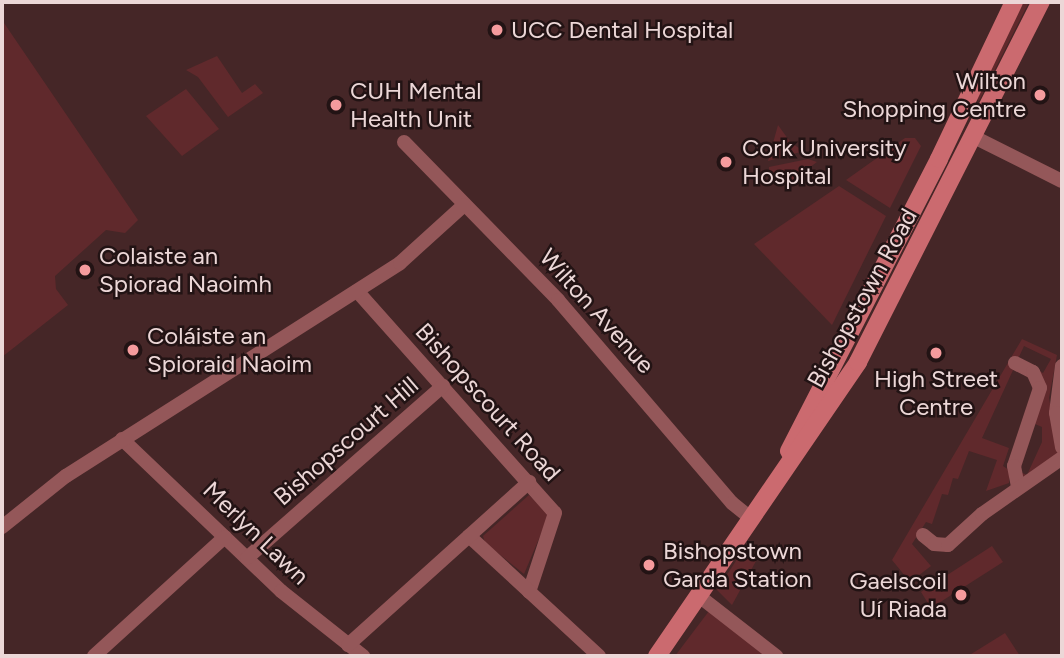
<!DOCTYPE html>
<meta charset="utf-8">
<style>
body{margin:0}
#map{position:relative;width:1064px;height:658px;overflow:hidden;background:#452627;font-family:Figtree,sans-serif}
div>[style]{position:absolute}
.green>*{inset:0;background:#60292c}
.street>*{height:14px;margin:-7px;padding:0 7px;transform-origin:7px;border-radius:7px;background:#945759}
.secondary>*{height:18px;margin:-9px;padding:0 9px;transform-origin:9px;border-radius:9px;background:#cb6a6f}
.dots>*{width:19px;height:19px;translate:-50% -50%;box-sizing:border-box;border:4px solid #221314;border-radius:50%}
span{translate:-50% -50%;white-space:nowrap;text-align:center;line-height:1.15;-webkit-text-stroke:5px #221314;paint-order:stroke}
.poi-label{font-size:24px;color:#ecd7d7}
.left{translate:0 -50%;text-align:left}
.right{translate:-100% -50%;text-align:right}
.street-label{font-size:24px;color:#ecd7d7}
.frame{position:absolute;inset:0;border:4px solid #ecd7d7;pointer-events:none}
</style>
<div id="map">
<div class="green">
<i style="clip-path:polygon(1023px 2px,1029px 2px,979px 101px,976px 99px)"></i>
<i style="clip-path:polygon(2px 20px,138px 220px,125px 233px,106px 230px,55px 276px,56px 289px,68px 305px,2px 357px)"></i>
<i style="clip-path:polygon(217px 56px,242px 93px,255px 84px,263px 93px,228px 117px,198px 77px,186px 70px)"></i>
<i style="clip-path:polygon(186px 89px,219px 129px,182px 156px,146px 116px)"></i>
<i style="clip-path:polygon(778px 125px,791px 143px,804px 151px,768px 161px)"></i>
<i style="clip-path:polygon(905px 138px,915px 138px,921px 146px,890px 208px,846px 180px)"></i>
<i style="clip-path:polygon(808px 159px,817px 162px,786px 185px,769px 182px,769px 167px)"></i>
<i style="clip-path:polygon(839px 186px,886px 216px,832px 325px,754px 244px)"></i>
<i style="clip-path:polygon(1022px 339px,1057px 355px,1049px 398px,1059px 452px,1025px 484px,1018px 471px,1027px 475px,1042px 442px,1042px 427px,1035px 424px,1038px 370px,1043px 373px,1051px 359px,1024px 346px,982px 438px,1009px 448px,1003px 466px,1009px 470px,1009px 483px,986px 491px,997px 460px,969px 451px,958px 479px,953px 478px,948px 495px,942px 494px,932px 524px,926px 522px,912px 544px,931px 566px,910px 582px,892px 560px)"></i>
<i style="clip-path:polygon(529px 495px,549px 515px,524px 574px,485px 543px,483px 536px)"></i>
<i style="clip-path:polygon(992px 546px,1003px 562px,931px 608px,921px 592px)"></i>
<i style="clip-path:polygon(743px 550px,756px 561px,732px 605px,717px 590px)"></i>
<i style="clip-path:polygon(709px 611px,767px 656px,675px 656px)"></i>
<i style="clip-path:polygon(1005px 633px,1020px 656px,968px 656px)"></i>
</div>
<div class="street">
<i style="left:974px;top:137px;width:98px;rotate:26.6deg"></i>
<i style="left:404px;top:142px;width:221px;rotate:45.7deg"></i>
<i style="left:558px;top:300px;width:267px;rotate:49.4deg"></i>
<i style="left:732px;top:503px;width:22px;rotate:39deg"></i>
<i style="left:357px;top:291px;width:297px;rotate:48.3deg"></i>
<i style="left:555px;top:513px;width:83px;rotate:108.2deg"></i>
<i style="left:1015px;top:363px;width:20px;rotate:27deg"></i>
<i style="left:1033px;top:372px;width:17px;rotate:66deg"></i>
<i style="left:1040px;top:388px;width:82px;rotate:108.4deg"></i>
<i style="left:1014px;top:466px;width:21px;rotate:79deg"></i>
<i style="left:1062px;top:366px;width:47px;rotate:97.3deg"></i>
<i style="left:1056px;top:413px;width:35px;rotate:80deg"></i>
<i style="left:122px;top:439px;width:220px;rotate:43.7deg"></i>
<i style="left:281px;top:591px;width:105px;rotate:38.4deg"></i>
<i style="left:2px;top:527px;width:82px;rotate:-38.6deg"></i>
<i style="left:66px;top:476px;width:396px;rotate:-32.5deg"></i>
<i style="left:400px;top:263px;width:86px;rotate:-42.2deg"></i>
<i style="left:923px;top:535px;width:14px;rotate:39deg"></i>
<i style="left:934px;top:544px;width:14px;rotate:4deg"></i>
<i style="left:948px;top:545px;width:46px;rotate:-42.4deg"></i>
<i style="left:982px;top:514px;width:98px;rotate:-35deg"></i>
<i style="left:469px;top:536px;width:177px;rotate:42.7deg"></i>
<i style="left:247px;top:558px;width:261px;rotate:-41.3deg"></i>
<i style="left:699px;top:596px;width:98px;rotate:37.9deg"></i>
<i style="left:348px;top:645px;width:244px;rotate:-42deg"></i>
<i style="left:94px;top:656px;width:177px;rotate:-42.3deg"></i>
</div>
<div class="secondary">
<i style="left:789px;top:451px;width:328px;rotate:-62.8deg"></i>
<i style="left:939px;top:159px;width:174px;rotate:-64.5deg"></i>
<i style="left:657px;top:656px;width:356px;rotate:-55.6deg"></i>
<i style="left:858px;top:362px;width:404px;rotate:-63.1deg"></i>
</div>
<div class="dots">
<i style="left:497px;top:30px;background:#f59b9d"></i>
<i style="left:1040px;top:95px;background:#f59b9d"></i>
<i style="left:336px;top:105px;background:#f59b9d"></i>
<i style="left:726px;top:162px;background:#f59b9d"></i>
<i style="left:85px;top:270px;background:#f59b9d"></i>
<i style="left:133px;top:350px;background:#f59b9d"></i>
<i style="left:936px;top:353px;background:#f59b9d"></i>
<i style="left:649px;top:565px;background:#f59b9d"></i>
<i style="left:961px;top:595px;background:#f59b9d"></i>
</div>
<div class="poi-label">
<span class="left" style="left:511px;top:30px">UCC Dental Hospital</span>
<span class="right" style="left:1026px;top:95px">Wilton<br>Shopping Centre</span>
<span class="left" style="left:350px;top:105px">CUH Mental<br>Health Unit</span>
<span class="left" style="left:742px;top:162px">Cork University<br>Hospital</span>
<span class="left" style="left:99px;top:270px">Colaiste an<br>Spiorad Naoimh</span>
<span class="left" style="left:147px;top:350px">Coláiste an<br>Spioraid Naoim</span>
<span style="left:936px;top:393px">High Street<br>Centre</span>
<span class="left" style="left:663px;top:565px">Bishopstown<br>Garda Station</span>
<span class="right" style="left:947px;top:595px">Gaelscoil<br>Uí Riada</span>
</div>
<div class="street-label">
<span style="left:862px;top:298px;rotate:-61deg">Bishopstown Road</span>
<span style="left:597px;top:311px;rotate:48deg">Wilton Avenue</span>
<span style="left:488px;top:402px;rotate:48deg">Bishopscourt Road</span>
<span style="left:346px;top:441px;rotate:-41deg">Bishopscourt Hill</span>
<span style="left:256px;top:533px;rotate:44deg">Merlyn Lawn</span>
</div>
<div class="frame"></div>
</div>
